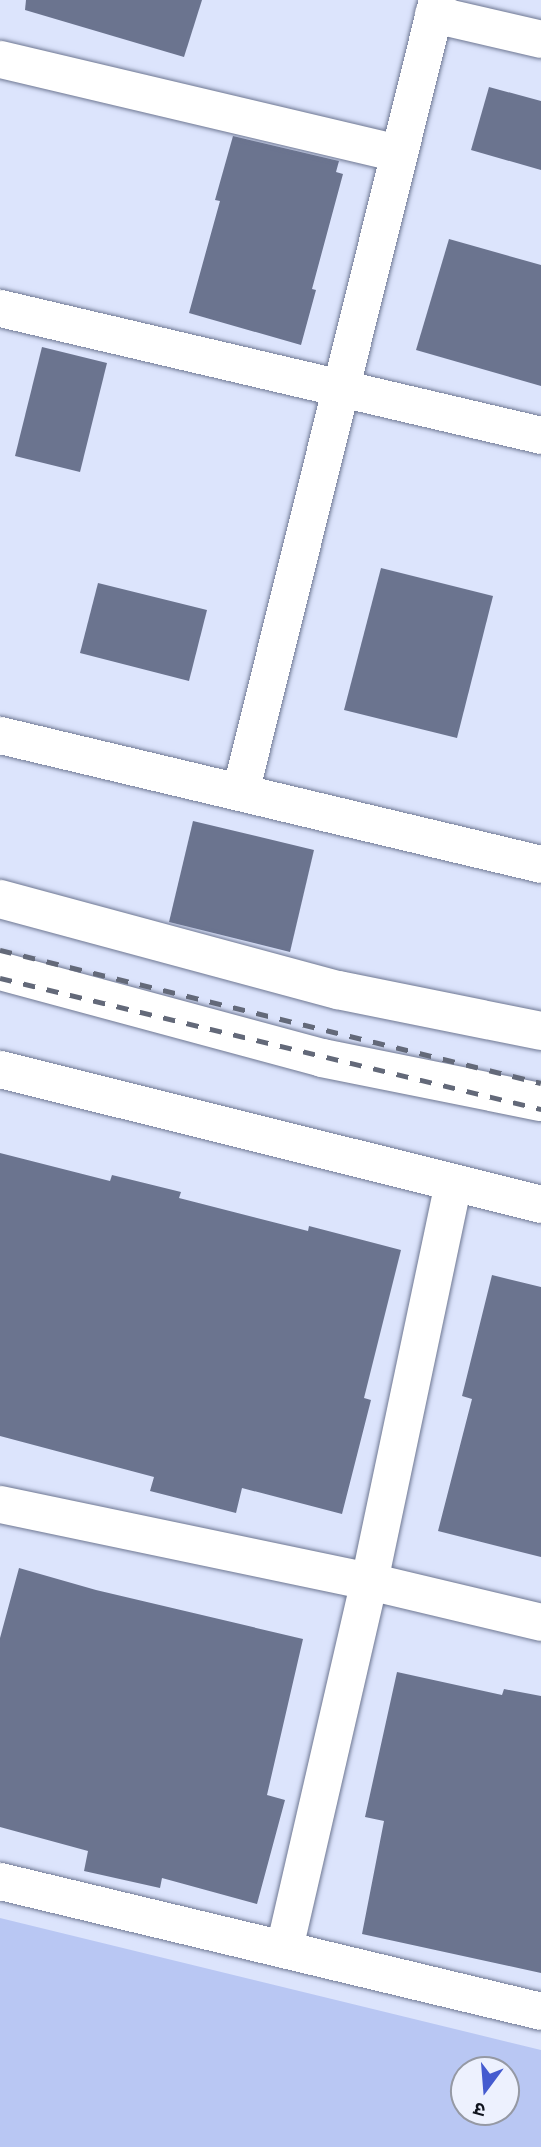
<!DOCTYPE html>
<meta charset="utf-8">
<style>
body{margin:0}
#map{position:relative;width:541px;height:2147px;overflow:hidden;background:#dce4fc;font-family:"Fira Sans Condensed","Noto Sans Devanagari",sans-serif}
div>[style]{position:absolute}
.green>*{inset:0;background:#b9c7f3}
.building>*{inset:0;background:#6b748f}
.roads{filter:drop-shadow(0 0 2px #6e7792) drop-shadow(0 0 2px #6e7792)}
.minor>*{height:37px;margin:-18.5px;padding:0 18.5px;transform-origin:18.5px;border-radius:18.5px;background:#fff}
.secondary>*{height:38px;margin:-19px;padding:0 19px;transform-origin:19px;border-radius:19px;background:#fff}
.rail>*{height:5px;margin-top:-2.5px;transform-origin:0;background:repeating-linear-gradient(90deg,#636979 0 12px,transparent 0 24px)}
span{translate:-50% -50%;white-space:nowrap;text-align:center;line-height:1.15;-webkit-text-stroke:5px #edf1fe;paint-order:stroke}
.north{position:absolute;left:450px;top:2056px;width:70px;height:70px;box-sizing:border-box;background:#edf1fe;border:2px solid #9599a4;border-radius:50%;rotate:196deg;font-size:19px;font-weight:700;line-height:28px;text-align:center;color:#10141e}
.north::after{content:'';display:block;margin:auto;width:24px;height:32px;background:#455bcf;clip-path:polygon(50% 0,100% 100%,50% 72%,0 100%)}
</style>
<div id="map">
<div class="green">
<i style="clip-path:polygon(evenodd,0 1918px,541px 2050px,541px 2147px,0 2147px,0 1918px,464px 2070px,506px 2070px,506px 2112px,464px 2112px,464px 2070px)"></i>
</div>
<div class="building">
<i style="clip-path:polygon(26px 0,202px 0,184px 57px,25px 10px)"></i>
<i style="clip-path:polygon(489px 87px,541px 101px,541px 170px,471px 150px)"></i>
<i style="clip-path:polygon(233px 136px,339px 161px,336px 172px,343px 174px,312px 289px,316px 290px,301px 345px,189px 313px,220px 201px,215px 200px)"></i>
<i style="clip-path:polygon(449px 239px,541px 265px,541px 386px,416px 350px)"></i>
<i style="clip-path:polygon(42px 347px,107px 363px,80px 472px,15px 456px)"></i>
<i style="clip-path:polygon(381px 568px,493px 596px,457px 738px,344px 710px)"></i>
<i style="clip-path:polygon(98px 583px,207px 610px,189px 681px,80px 653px)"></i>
<i style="clip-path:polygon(193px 821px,314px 850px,290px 952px,169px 922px)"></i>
<i style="clip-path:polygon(0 1153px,110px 1181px,112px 1175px,181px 1192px,179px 1198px,308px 1231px,309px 1226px,401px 1250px,364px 1398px,371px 1400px,342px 1514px,242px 1488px,236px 1513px,150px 1491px,154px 1477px,0 1436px)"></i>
<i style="clip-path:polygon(492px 1275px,541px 1287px,541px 1557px,438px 1531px,472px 1399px,462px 1396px)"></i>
<i style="clip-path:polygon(19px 1568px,96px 1590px,303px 1639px,267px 1795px,285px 1800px,257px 1904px,162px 1878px,160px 1888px,84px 1871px,88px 1851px,0 1827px,0 1638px)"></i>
<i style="clip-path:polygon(397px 1672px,502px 1695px,504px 1689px,541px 1696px,541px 1973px,362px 1934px,384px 1821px,365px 1817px)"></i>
</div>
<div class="roads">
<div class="minor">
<i style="left:433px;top:14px;width:111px;rotate:13deg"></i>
<i style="left:0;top:59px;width:409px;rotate:13.3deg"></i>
<i style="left:0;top:308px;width:556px;rotate:13.21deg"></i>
<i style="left:0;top:735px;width:556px;rotate:13.41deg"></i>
<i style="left:240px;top:792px;width:816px;rotate:-76.03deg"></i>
<i style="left:0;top:1069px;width:558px;rotate:14.01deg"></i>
<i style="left:0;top:1504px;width:377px;rotate:11.8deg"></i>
<i style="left:369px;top:1581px;width:177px;rotate:13.4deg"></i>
<i style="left:0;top:1881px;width:556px;rotate:13.51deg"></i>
<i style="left:284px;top:1948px;width:377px;rotate:-77deg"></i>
<i style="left:369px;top:1581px;width:407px;rotate:-78.1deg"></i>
</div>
<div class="secondary">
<i style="left:0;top:899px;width:350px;rotate:15.1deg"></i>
<i style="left:338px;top:990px;width:207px;rotate:11.4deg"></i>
<i style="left:0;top:971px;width:334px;rotate:15.1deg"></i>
<i style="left:322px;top:1058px;width:223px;rotate:11.4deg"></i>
</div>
</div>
<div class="rail">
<i style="left:0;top:950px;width:557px;rotate:13.81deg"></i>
<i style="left:0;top:978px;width:557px;rotate:13.61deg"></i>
</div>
<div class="north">उ</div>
</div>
